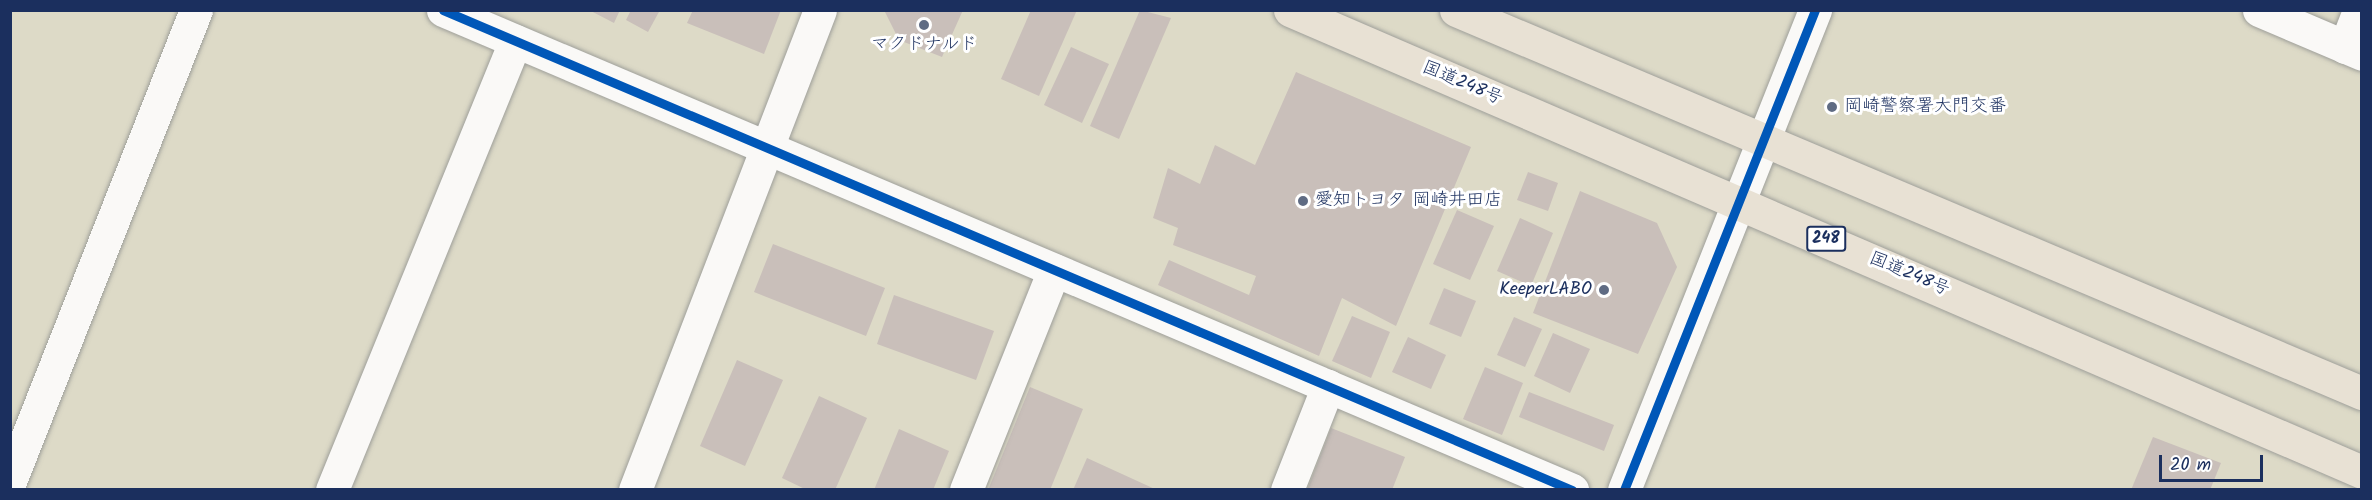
<!DOCTYPE html>
<meta charset="utf-8">
<style>
body{margin:0}
#map{position:relative;width:2372px;height:500px;overflow:hidden;background:#dddac7;font-family:Kalam,"Klee One",sans-serif}
div>[style]{position:absolute}
.building>*{inset:0;background:#c9bfba}
.roads{filter:drop-shadow(0 0 2px #9e9f9a) drop-shadow(0 0 2px #9e9f9a)}
.minor>*{height:33px;margin:-16.5px;padding:0 16.5px;transform-origin:16.5px;border-radius:16.5px;background:#faf9f7}
.highway>*{height:33px;margin:-16.5px;padding:0 16.5px;transform-origin:16.5px;border-radius:16.5px;background:#e8e1d4}
.cycleway>*{height:9px;margin:-4.5px;padding:0 4.5px;transform-origin:4.5px;border-radius:4.5px;background:#0057b8}
.dots>*{width:16px;height:16px;translate:-50% -50%;box-sizing:border-box;border:3px solid #fff;border-radius:50%}
span{translate:-50% -50%;white-space:nowrap;text-align:center;line-height:1.15;-webkit-text-stroke:6px #fff;paint-order:stroke}
.shield-label span{padding:2px 4px;background:#fff;border:2px solid;border-radius:4px;-webkit-text-stroke-width:0}
.shield-label{font-size:16px;color:#1b2f5e;font-weight:700}
.poi-label{font-size:18px;color:#1b2f5e}
.left{translate:0 -50%;text-align:left}
.right{translate:-100% -50%;text-align:right}
.street-label{font-size:18px;color:#1b2f5e}
.frame{position:absolute;inset:0;border:12px solid #1b2f5e;pointer-events:none}
.scale{position:absolute;left:2159px;top:455px;width:104px;height:27px;box-sizing:border-box;border:3px solid #1b2f5e;border-top:0;padding-left:8px;font-size:18px;line-height:21px;white-space:nowrap;color:#1b2f5e;-webkit-text-stroke:4px #fff;paint-order:stroke}
</style>
<div id="map">
<div class="building">
<i style="clip-path:polygon(589px 10px,620px 10px,614px 23px)"></i>
<i style="clip-path:polygon(631px 10px,660px 10px,648px 32px,626px 20px)"></i>
<i style="clip-path:polygon(693px 10px,781px 10px,764px 54px,687px 23px)"></i>
<i style="clip-path:polygon(884px 10px,963px 10px,942px 57px,899px 40px)"></i>
<i style="clip-path:polygon(1031px 10px,1077px 10px,1039px 96px,1001px 79px)"></i>
<i style="clip-path:polygon(1140px 10px,1171px 18px,1119px 139px,1090px 126px)"></i>
<i style="clip-path:polygon(1071px 47px,1109px 64px,1082px 123px,1044px 105px)"></i>
<i style="clip-path:polygon(1296px 72px,1471px 147px,1396px 326px,1342px 298px,1319px 356px,1158px 285px,1169px 260px,1249px 295px,1256px 276px,1173px 245px,1178px 228px,1153px 218px,1168px 168px,1200px 184px,1215px 145px,1255px 165px)"></i>
<i style="clip-path:polygon(1528px 172px,1558px 183px,1548px 211px,1517px 200px)"></i>
<i style="clip-path:polygon(1580px 191px,1657px 223px,1677px 267px,1638px 354px,1533px 313px)"></i>
<i style="clip-path:polygon(1457px 210px,1494px 226px,1470px 280px,1433px 264px)"></i>
<i style="clip-path:polygon(1520px 218px,1553px 233px,1531px 286px,1497px 271px)"></i>
<i style="clip-path:polygon(773px 244px,885px 288px,866px 336px,754px 292px)"></i>
<i style="clip-path:polygon(1444px 288px,1476px 301px,1461px 337px,1429px 324px)"></i>
<i style="clip-path:polygon(894px 295px,994px 331px,976px 380px,877px 344px)"></i>
<i style="clip-path:polygon(1352px 316px,1390px 332px,1371px 378px,1332px 361px)"></i>
<i style="clip-path:polygon(1514px 317px,1542px 329px,1525px 367px,1497px 355px)"></i>
<i style="clip-path:polygon(1553px 333px,1590px 349px,1570px 393px,1534px 376px)"></i>
<i style="clip-path:polygon(1408px 337px,1446px 355px,1431px 389px,1392px 372px)"></i>
<i style="clip-path:polygon(737px 360px,783px 380px,745px 466px,700px 446px)"></i>
<i style="clip-path:polygon(1485px 367px,1523px 383px,1502px 435px,1463px 419px)"></i>
<i style="clip-path:polygon(1030px 387px,1083px 409px,1050px 490px,988px 490px)"></i>
<i style="clip-path:polygon(1529px 392px,1614px 425px,1604px 451px,1519px 417px)"></i>
<i style="clip-path:polygon(819px 396px,867px 418px,835px 490px,807px 490px,782px 478px)"></i>
<i style="clip-path:polygon(1331px 428px,1405px 457px,1392px 490px,1307px 490px)"></i>
<i style="clip-path:polygon(899px 429px,949px 451px,933px 490px,874px 490px)"></i>
<i style="clip-path:polygon(2153px 437px,2221px 463px,2210px 490px,2131px 490px)"></i>
<i style="clip-path:polygon(1087px 458px,1157px 490px,1073px 490px)"></i>
</div>
<div class="roads">
<div class="minor">
<i style="left:443px;top:10px;width:1227px;rotate:23.03deg"></i>
<i style="left:2259px;top:10px;width:112px;rotate:23.1deg"></i>
<i style="left:2345px;top:47px;width:40px;rotate:-69deg"></i>
<i style="left:10px;top:481px;width:506px;rotate:-68.45deg"></i>
<i style="left:332px;top:490px;width:485px;rotate:-67.8deg"></i>
<i style="left:635px;top:490px;width:514px;rotate:-68.92deg"></i>
<i style="left:966px;top:490px;width:237px;rotate:-68.2deg"></i>
<i style="left:1287px;top:490px;width:112px;rotate:-68.5deg"></i>
<i style="left:1624px;top:490px;width:517px;rotate:-68.3deg"></i>
</div>
<div class="highway">
<i style="left:1290px;top:10px;width:1167px;rotate:23.31deg"></i>
<i style="left:1456px;top:10px;width:984px;rotate:22.92deg"></i>
</div>
</div>
<div class="cycleway">
<i style="left:443px;top:10px;width:1227px;rotate:23.03deg"></i>
<i style="left:1624px;top:490px;width:517px;rotate:-68.3deg"></i>
</div>
<div class="dots">
<i style="left:924px;top:25px;background:#5f6b83"></i>
<i style="left:1832px;top:107px;background:#5f6b83"></i>
<i style="left:1303px;top:201px;background:#5f6b83"></i>
<i style="left:1604px;top:290px;background:#5f6b83"></i>
</div>
<div class="shield-label">
<span style="left:1826px;top:239px">248</span>
</div>
<div class="poi-label">
<span style="left:924px;top:45px">マクドナルド</span>
<span class="left" style="left:1844px;top:107px">岡崎警察署大門交番</span>
<span class="left" style="left:1315px;top:201px">愛知トヨタ 岡崎井田店</span>
<span class="right" style="left:1592px;top:290px">KeeperLABO</span>
</div>
<div class="street-label">
<span style="left:1462px;top:84px;rotate:23deg">国道248号</span>
<span style="left:1909px;top:275px;rotate:23deg">国道248号</span>
</div>
<div class="frame"></div>
<div class="scale">20 m</div>
</div>
